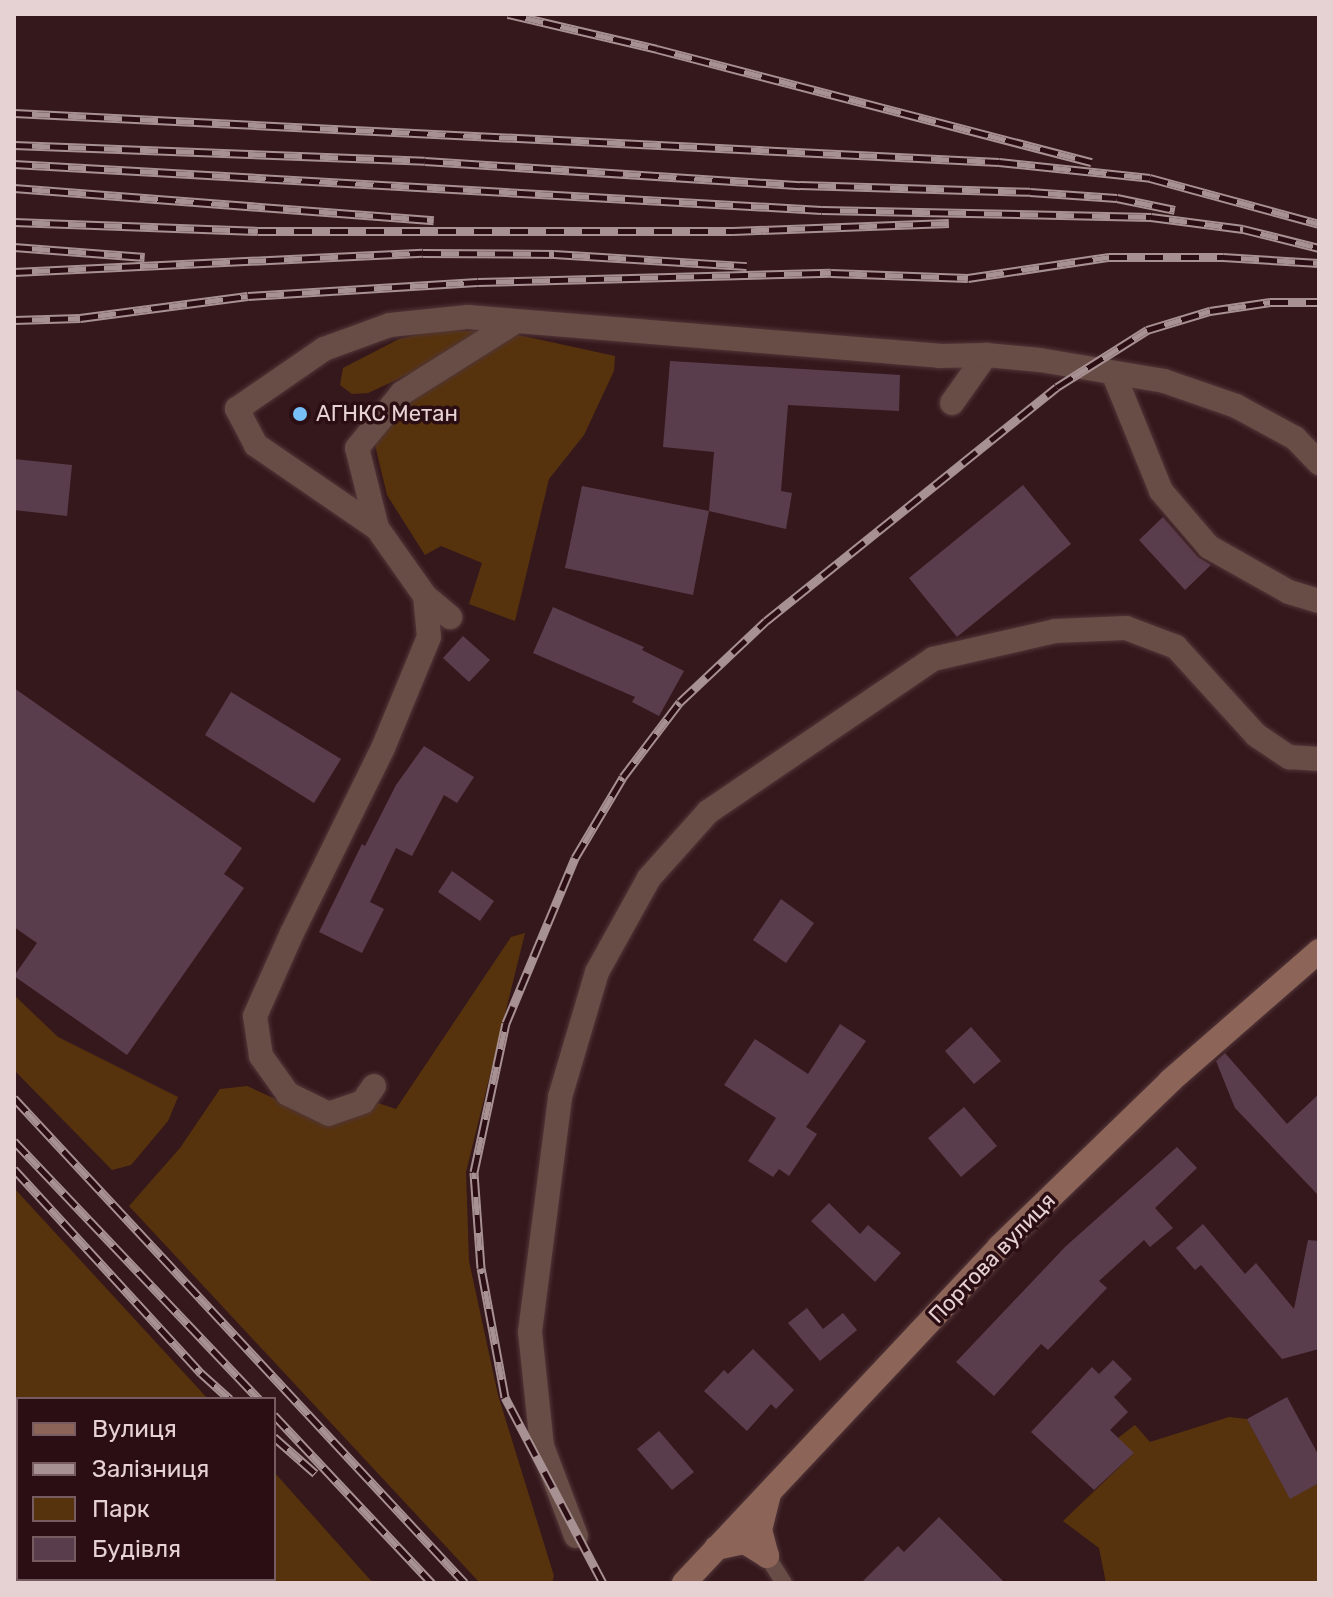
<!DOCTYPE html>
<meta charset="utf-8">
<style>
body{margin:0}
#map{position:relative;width:1333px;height:1597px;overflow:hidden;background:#35181c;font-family:Rubik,sans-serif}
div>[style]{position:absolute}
.green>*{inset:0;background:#57330d}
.building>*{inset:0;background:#5a3d4d}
.roads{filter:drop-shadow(0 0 2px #513639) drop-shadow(0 0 2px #513639)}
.lane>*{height:16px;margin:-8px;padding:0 8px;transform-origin:8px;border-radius:8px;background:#674d45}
.street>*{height:24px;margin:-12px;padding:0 12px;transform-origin:12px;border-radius:12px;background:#674d45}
.secondary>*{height:24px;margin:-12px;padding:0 12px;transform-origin:12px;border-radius:12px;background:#8d6458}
.rail>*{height:9px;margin-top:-4.5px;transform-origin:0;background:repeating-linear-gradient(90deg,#2b0e13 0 18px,#a89193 0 36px);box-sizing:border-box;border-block:2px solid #a89193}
.dots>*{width:22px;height:22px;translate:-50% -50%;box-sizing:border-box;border:4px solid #2b0e13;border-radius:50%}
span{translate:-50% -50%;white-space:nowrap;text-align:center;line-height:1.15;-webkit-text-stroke:7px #2b0e13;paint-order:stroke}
.poi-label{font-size:22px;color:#e6d1d3}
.left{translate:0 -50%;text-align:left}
.street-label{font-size:22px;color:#e6d1d3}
.frame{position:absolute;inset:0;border:16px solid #e6d1d3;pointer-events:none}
.legend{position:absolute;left:16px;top:1397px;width:260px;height:184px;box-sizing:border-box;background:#2b0e13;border:2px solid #765c60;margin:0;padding:10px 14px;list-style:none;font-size:24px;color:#e6d1d3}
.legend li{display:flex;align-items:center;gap:16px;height:40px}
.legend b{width:40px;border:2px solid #765c60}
</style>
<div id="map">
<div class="green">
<i style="clip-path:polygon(437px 330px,482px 331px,418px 370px,368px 393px,352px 394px,340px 385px,343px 368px,399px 339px)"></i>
<i style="clip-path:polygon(514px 334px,615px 356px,614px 371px,584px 435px,549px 479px,515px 621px,469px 604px,482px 563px,441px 546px,425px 555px,387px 495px,375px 445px,394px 415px,447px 371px)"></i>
<i style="clip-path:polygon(525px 933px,466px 1172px,469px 1261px,498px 1395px,554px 1576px,552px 1583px,480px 1583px,129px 1206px,180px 1148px,220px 1089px,247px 1086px,333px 1125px,378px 1103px,396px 1109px,511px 937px)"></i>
<i style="clip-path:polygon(14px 995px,58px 1037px,178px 1097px,168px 1121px,131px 1165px,112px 1170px,14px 1070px)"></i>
<i style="clip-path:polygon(14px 1188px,208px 1399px,18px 1399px,18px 1579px,274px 1579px,274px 1472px,373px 1583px,14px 1583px)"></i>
<i style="clip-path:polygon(1229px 1417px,1247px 1419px,1290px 1498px,1319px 1483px,1319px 1583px,1106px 1583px,1099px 1548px,1063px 1521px,1133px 1454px,1118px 1438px,1135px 1425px,1150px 1442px)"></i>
</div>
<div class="building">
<i style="clip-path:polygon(670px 361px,900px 375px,899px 411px,788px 405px,781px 491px,792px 493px,786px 529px,709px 511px,714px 452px,663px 447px)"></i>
<i style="clip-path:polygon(14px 459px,72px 465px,67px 516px,14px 510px)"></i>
<i style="clip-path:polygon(1023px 485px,1071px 544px,957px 637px,909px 578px)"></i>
<i style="clip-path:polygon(582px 486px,709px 511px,693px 595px,565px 568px)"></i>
<i style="clip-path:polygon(1163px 517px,1198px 557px,1211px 565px,1185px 590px,1139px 540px)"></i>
<i style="clip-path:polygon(553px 607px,644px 647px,642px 650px,684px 671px,659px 716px,632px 702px,635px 697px,533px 653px)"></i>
<i style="clip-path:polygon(463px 636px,490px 660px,469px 682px,443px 658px)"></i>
<i style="clip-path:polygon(14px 688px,242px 848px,224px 874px,244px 888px,127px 1055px,14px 976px,37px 943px,14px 927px)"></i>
<i style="clip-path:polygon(231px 692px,341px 759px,314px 803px,205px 735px)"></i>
<i style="clip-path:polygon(424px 746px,474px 777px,457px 803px,444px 795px,412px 856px,396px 848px,370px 902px,384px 909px,362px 953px,319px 932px,362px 844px,365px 846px,396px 785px)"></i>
<i style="clip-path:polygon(452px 871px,494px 901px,480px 921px,438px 892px)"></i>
<i style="clip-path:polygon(781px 899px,814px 923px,786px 963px,753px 940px)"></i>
<i style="clip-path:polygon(840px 1024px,866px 1041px,806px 1127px,817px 1134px,789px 1176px,779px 1169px,773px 1177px,748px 1161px,776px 1118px,724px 1085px,755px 1039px,808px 1074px)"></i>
<i style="clip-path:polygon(971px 1027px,1001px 1061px,974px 1084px,945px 1051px)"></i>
<i style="clip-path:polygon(1225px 1053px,1287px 1124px,1319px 1094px,1319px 1196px,1235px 1108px,1216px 1061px)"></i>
<i style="clip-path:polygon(964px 1107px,997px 1146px,961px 1177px,928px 1138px)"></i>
<i style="clip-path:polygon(1177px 1147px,1197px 1168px,1155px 1208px,1173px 1228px,1150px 1247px,1144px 1240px,1099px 1281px,1107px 1288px,1048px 1350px,1041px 1344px,994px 1396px,956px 1362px,1065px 1247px)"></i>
<i style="clip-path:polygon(829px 1203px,860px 1234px,868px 1225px,901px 1253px,875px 1282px,811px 1221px)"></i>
<i style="clip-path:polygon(1203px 1224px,1245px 1274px,1256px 1263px,1294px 1309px,1308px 1240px,1319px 1241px,1319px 1349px,1282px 1359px,1201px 1265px,1195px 1270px,1176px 1248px)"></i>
<i style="clip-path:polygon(807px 1308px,823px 1329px,843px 1313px,857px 1330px,820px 1361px,788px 1323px)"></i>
<i style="clip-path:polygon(753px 1349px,794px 1390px,776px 1409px,771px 1404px,747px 1431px,704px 1391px,724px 1370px,728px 1374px)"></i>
<i style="clip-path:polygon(1113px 1360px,1132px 1379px,1114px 1397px,1128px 1412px,1110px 1430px,1134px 1453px,1094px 1490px,1031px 1432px,1092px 1367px,1099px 1374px)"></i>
<i style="clip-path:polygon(1287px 1397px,1319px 1456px,1319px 1483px,1290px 1499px,1247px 1419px)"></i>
<i style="clip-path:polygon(659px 1431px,694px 1472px,672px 1490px,637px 1449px)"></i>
<i style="clip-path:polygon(939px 1517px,1005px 1583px,861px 1583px,898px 1546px,904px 1552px)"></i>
</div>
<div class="roads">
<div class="lane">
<i style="left:767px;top:1556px;width:32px;rotate:58deg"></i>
</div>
<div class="street">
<i style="left:1114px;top:375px;width:125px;rotate:67.9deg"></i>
<i style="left:1161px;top:491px;width:74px;rotate:49.4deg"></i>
<i style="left:1209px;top:547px;width:92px;rotate:29.4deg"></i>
<i style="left:1289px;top:592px;width:31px;rotate:17deg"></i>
<i style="left:952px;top:403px;width:59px;rotate:-54.7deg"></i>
<i style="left:377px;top:528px;width:82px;rotate:-104deg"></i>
<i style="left:357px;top:448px;width:71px;rotate:-50.7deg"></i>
<i style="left:402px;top:393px;width:131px;rotate:-32.2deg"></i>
<i style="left:425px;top:596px;width:33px;rotate:40deg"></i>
<i style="left:374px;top:1086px;width:19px;rotate:125deg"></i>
<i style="left:363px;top:1102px;width:36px;rotate:161deg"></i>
<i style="left:329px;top:1114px;width:46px;rotate:-154deg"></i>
<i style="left:288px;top:1094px;width:47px;rotate:-125.4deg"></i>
<i style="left:261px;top:1056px;width:40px;rotate:-98.5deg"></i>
<i style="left:255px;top:1016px;width:91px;rotate:-66deg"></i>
<i style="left:292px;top:933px;width:206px;rotate:-63.8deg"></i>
<i style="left:383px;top:748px;width:120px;rotate:-67.5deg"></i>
<i style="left:429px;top:637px;width:41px;rotate:-95.6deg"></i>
<i style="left:425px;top:596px;width:83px;rotate:-125.2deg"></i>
<i style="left:377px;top:528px;width:147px;rotate:-145.6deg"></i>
<i style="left:256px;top:445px;width:41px;rotate:-117.8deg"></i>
<i style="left:237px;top:409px;width:106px;rotate:-34.6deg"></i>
<i style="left:324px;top:349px;width:70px;rotate:-20deg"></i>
<i style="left:390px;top:325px;width:78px;rotate:-5.9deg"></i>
<i style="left:468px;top:317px;width:473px;rotate:4.7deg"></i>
<i style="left:939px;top:356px;width:47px;rotate:-1.2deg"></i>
<i style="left:986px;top:355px;width:54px;rotate:5.3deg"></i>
<i style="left:1040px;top:360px;width:126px;rotate:9.6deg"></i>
<i style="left:1164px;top:381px;width:76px;rotate:19.1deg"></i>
<i style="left:1236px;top:406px;width:67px;rotate:28.5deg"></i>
<i style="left:1295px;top:438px;width:35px;rotate:46deg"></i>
<i style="left:576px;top:1536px;width:96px;rotate:-110.7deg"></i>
<i style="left:542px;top:1446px;width:115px;rotate:-96deg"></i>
<i style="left:530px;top:1332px;width:237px;rotate:-82.7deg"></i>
<i style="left:560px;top:1097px;width:130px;rotate:-73.5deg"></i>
<i style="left:597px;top:972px;width:107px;rotate:-61deg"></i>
<i style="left:649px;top:878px;width:89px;rotate:-48.2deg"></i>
<i style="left:708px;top:812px;width:272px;rotate:-34.2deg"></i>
<i style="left:933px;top:659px;width:125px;rotate:-12.9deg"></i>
<i style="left:1055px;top:631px;width:71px;rotate:-2.4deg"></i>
<i style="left:1126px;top:628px;width:53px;rotate:20.8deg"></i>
<i style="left:1176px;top:647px;width:119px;rotate:47.7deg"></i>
<i style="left:1256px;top:735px;width:40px;rotate:34deg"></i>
<i style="left:1289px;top:757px;width:30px;rotate:4deg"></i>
</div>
<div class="secondary">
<i style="left:716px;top:1548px;width:30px;rotate:-12deg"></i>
<i style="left:745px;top:1542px;width:26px;rotate:32deg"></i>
<i style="left:767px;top:1556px;width:27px;rotate:-105deg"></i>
<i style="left:760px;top:1530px;width:36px;rotate:-76deg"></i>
<i style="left:684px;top:1583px;width:461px;rotate:-46.8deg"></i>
<i style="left:999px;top:1247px;width:238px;rotate:-44.1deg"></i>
<i style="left:1170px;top:1081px;width:198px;rotate:-41.1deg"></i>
</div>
</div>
<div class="rail">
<i style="left:508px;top:14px;width:153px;rotate:13.2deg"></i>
<i style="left:657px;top:49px;width:449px;rotate:14.6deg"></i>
<i style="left:14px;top:113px;width:986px;rotate:2.85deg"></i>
<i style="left:999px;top:162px;width:152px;rotate:6deg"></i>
<i style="left:1150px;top:178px;width:175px;rotate:15.2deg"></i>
<i style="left:14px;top:145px;width:411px;rotate:2.2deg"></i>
<i style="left:425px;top:161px;width:376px;rotate:3.7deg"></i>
<i style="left:800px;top:185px;width:230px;rotate:1.7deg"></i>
<i style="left:1030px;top:192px;width:87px;rotate:3.9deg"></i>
<i style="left:1117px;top:198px;width:59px;rotate:11.7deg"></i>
<i style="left:14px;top:164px;width:809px;rotate:3.26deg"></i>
<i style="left:822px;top:210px;width:329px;rotate:1.2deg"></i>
<i style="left:1151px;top:217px;width:93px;rotate:7.4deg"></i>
<i style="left:1243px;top:229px;width:78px;rotate:14deg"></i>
<i style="left:14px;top:188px;width:421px;rotate:4.4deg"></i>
<i style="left:14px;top:222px;width:244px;rotate:2.1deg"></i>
<i style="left:258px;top:231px;width:475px"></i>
<i style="left:733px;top:231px;width:216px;rotate:-2.1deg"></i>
<i style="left:14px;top:247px;width:131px;rotate:4.4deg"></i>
<i style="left:14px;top:272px;width:409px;rotate:-2.7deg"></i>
<i style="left:423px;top:253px;width:131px;rotate:0.4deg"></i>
<i style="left:554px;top:254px;width:193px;rotate:3.6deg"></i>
<i style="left:14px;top:320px;width:66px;rotate:-1.7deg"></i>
<i style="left:80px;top:318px;width:169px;rotate:-7.5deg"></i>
<i style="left:248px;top:296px;width:230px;rotate:-3.5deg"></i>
<i style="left:478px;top:282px;width:353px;rotate:-1.5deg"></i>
<i style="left:831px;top:273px;width:137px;rotate:2.1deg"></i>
<i style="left:968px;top:278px;width:143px;rotate:-8.5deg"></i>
<i style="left:1109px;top:257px;width:114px"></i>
<i style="left:1223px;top:257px;width:96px;rotate:3.6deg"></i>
<i style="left:14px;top:1098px;width:662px;rotate:47.08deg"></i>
<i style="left:14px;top:1141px;width:356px;rotate:46.5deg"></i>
<i style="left:14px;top:1169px;width:277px;rotate:47.5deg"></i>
<i style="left:201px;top:1373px;width:39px;rotate:42deg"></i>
<i style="left:274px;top:1415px;width:231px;rotate:46.8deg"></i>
<i style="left:274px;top:1437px;width:55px;rotate:41.3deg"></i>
<i style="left:603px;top:1583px;width:210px;rotate:-117.8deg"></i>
<i style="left:505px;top:1397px;width:131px;rotate:-100.5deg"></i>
<i style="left:481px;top:1268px;width:96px;rotate:-94.2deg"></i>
<i style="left:474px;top:1172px;width:152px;rotate:-77.9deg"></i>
<i style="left:506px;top:1023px;width:179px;rotate:-67.3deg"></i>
<i style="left:575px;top:858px;width:94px;rotate:-59.3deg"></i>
<i style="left:623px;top:777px;width:94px;rotate:-52.8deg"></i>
<i style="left:680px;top:702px;width:118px;rotate:-43.3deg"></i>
<i style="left:766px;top:621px;width:373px;rotate:-38.8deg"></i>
<i style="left:1057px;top:387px;width:107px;rotate:-32.3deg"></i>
<i style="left:1147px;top:330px;width:66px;rotate:-16.8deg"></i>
<i style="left:1210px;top:311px;width:61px;rotate:-8.5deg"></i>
<i style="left:1270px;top:302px;width:49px"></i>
</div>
<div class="dots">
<i style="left:300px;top:414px;background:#76c0f7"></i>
</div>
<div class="poi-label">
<span class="left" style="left:316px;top:414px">АГНКС Метан</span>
</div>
<div class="street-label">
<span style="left:992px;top:1258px;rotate:-46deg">Портова вулиця</span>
</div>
<div class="frame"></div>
<ul class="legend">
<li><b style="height:10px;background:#8d6458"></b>Вулиця</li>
<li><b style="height:10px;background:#a89193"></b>Залізниця</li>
<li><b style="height:22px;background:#57330d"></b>Парк</li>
<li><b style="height:22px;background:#5a3d4d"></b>Будівля</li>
</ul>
</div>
